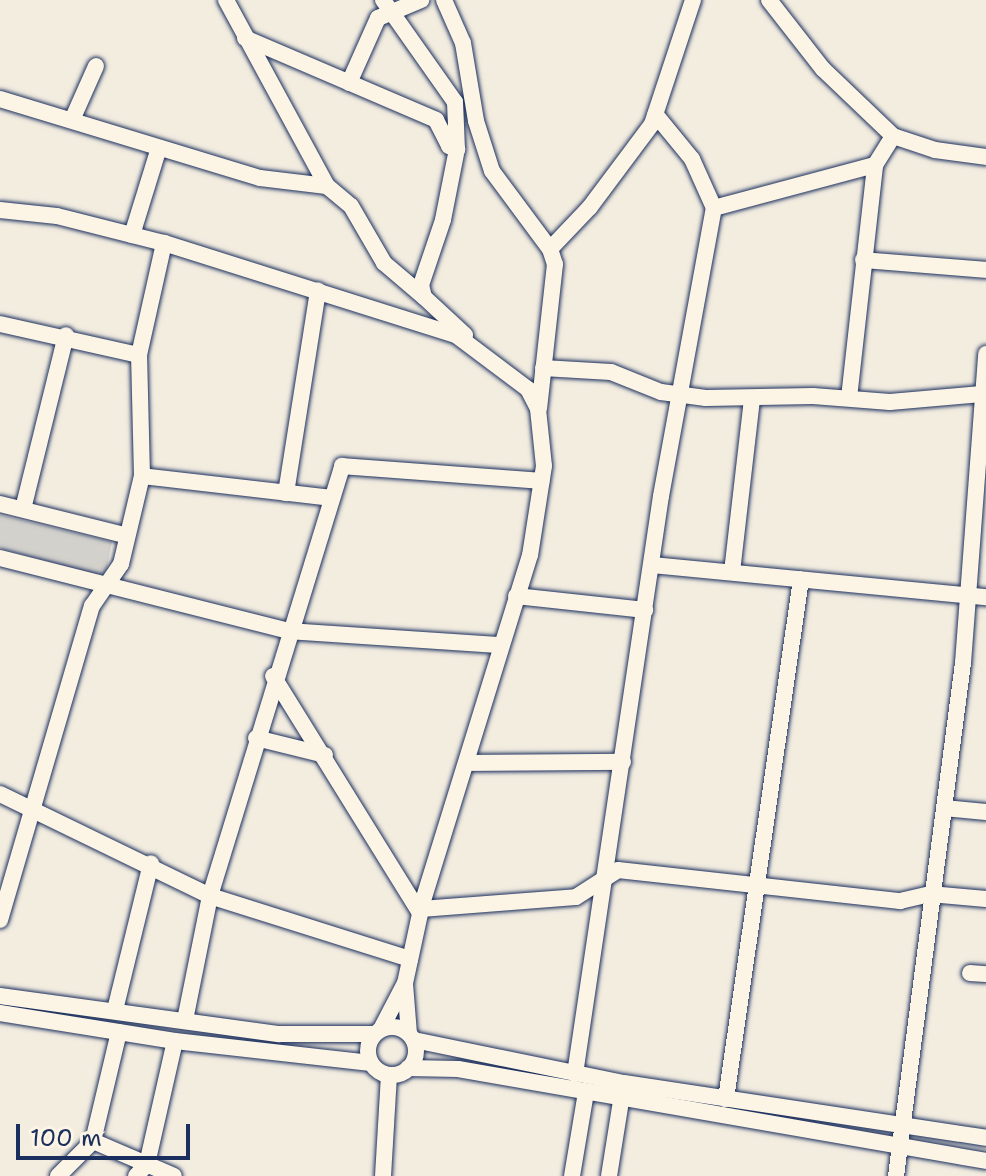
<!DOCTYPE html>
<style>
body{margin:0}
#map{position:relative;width:986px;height:1176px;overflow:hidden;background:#f3ede0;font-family:"Shantell Sans",sans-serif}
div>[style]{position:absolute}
.green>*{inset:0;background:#d3d1cc}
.roads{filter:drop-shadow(0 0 2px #1b2f5e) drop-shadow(0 0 2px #1b2f5e)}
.minor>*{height:16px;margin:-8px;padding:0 8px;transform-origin:8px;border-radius:8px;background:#fcf5e5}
.minor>.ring{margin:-8px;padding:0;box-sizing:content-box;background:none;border:16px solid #fcf5e5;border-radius:50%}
span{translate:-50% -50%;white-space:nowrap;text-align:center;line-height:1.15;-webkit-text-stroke:8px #fcf5e5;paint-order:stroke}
.scale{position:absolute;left:16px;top:1124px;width:174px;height:36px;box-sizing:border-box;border:4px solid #1b2f5e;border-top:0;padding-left:10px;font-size:24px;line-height:28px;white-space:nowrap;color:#1b2f5e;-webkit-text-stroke:6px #fcf5e5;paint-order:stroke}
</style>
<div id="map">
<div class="green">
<i style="clip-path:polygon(0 515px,112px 542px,106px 572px,97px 575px,0 548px)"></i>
</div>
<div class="roads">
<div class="minor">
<i style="left:226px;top:0;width:212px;rotate:61.5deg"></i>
<i style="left:383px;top:0;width:125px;rotate:54.8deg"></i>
<i style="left:455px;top:102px;width:47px;rotate:87.6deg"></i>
<i style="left:457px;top:149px;width:72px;rotate:101.2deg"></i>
<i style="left:443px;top:220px;width:69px;rotate:108.7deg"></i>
<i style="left:421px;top:285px;width:12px;rotate:76deg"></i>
<i style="left:424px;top:297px;width:56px;rotate:42.8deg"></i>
<i style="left:444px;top:0;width:47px;rotate:66.2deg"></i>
<i style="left:463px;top:43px;width:79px;rotate:80.5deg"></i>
<i style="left:476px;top:121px;width:52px;rotate:72.3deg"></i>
<i style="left:492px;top:171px;width:97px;rotate:53.4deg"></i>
<i style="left:550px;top:249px;width:16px;rotate:72deg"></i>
<i style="left:555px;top:264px;width:145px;rotate:96.3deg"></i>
<i style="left:769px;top:0;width:88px;rotate:52deg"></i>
<i style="left:823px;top:69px;width:97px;rotate:43.7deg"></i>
<i style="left:893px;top:136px;width:44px;rotate:18.4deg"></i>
<i style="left:935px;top:150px;width:51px;rotate:7.8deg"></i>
<i style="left:245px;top:38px;width:208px;rotate:23.2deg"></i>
<i style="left:436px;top:120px;width:29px;rotate:63deg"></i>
<i style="left:449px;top:146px;width:9px;rotate:21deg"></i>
<i style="left:349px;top:83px;width:71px;rotate:-66deg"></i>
<i style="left:378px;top:18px;width:47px;rotate:-22.7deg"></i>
<i style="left:0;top:99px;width:272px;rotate:16.9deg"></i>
<i style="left:260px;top:178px;width:67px;rotate:6.8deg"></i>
<i style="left:327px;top:186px;width:31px;rotate:40deg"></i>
<i style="left:351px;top:206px;width:66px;rotate:59.9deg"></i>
<i style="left:384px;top:263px;width:52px;rotate:40.4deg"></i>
<i style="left:72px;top:120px;width:59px;rotate:-66deg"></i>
<i style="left:714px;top:208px;width:167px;rotate:-15deg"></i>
<i style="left:0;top:210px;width:57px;rotate:6deg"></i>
<i style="left:57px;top:216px;width:110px;rotate:14.2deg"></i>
<i style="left:164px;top:243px;width:306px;rotate:17.5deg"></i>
<i style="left:456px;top:335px;width:90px;rotate:36.9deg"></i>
<i style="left:528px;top:389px;width:22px;rotate:63deg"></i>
<i style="left:538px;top:409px;width:57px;rotate:84deg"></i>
<i style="left:544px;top:466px;width:90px;rotate:98.9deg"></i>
<i style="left:530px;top:555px;width:361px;rotate:107.2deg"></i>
<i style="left:423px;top:900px;width:85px;rotate:102.2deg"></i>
<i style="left:405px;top:983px;width:52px;rotate:117.6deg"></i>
<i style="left:132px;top:235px;width:91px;rotate:-72.8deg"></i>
<i style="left:550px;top:249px;width:58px;rotate:-46.4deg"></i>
<i style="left:590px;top:207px;width:104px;rotate:-53.2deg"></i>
<i style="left:652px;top:124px;width:131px;rotate:-71.7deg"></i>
<i style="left:863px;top:260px;width:123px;rotate:4.6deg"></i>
<i style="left:0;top:324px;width:142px;rotate:12.6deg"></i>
<i style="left:543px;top:368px;width:68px;rotate:3.4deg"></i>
<i style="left:611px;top:372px;width:54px;rotate:21.8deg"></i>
<i style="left:661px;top:392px;width:45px;rotate:7.6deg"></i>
<i style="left:706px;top:398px;width:107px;rotate:-1.1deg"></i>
<i style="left:813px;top:396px;width:77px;rotate:4.5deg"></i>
<i style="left:890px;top:402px;width:92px;rotate:-5deg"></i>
<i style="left:849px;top:398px;width:234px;rotate:-83.6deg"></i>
<i style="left:875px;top:165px;width:34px;rotate:-58deg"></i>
<i style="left:142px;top:476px;width:190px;rotate:6.6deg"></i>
<i style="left:286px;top:493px;width:205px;rotate:-81deg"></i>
<i style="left:0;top:504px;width:128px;rotate:14deg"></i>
<i style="left:23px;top:509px;width:179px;rotate:-76.1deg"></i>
<i style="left:0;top:558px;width:297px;rotate:14.2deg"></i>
<i style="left:288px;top:631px;width:210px;rotate:3.8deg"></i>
<i style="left:652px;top:565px;width:336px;rotate:5.5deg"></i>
<i style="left:732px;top:572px;width:174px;rotate:-83.4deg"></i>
<i style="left:516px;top:596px;width:130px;rotate:6.2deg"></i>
<i style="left:273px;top:676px;width:279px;rotate:58.2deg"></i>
<i style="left:256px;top:738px;width:71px;rotate:13.8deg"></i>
<i style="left:468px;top:763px;width:155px;rotate:-0.4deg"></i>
<i style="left:0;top:794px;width:233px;rotate:25.9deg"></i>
<i style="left:210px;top:896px;width:210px;rotate:17.5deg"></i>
<i style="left:944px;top:808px;width:42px;rotate:5.4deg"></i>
<i style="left:421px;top:909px;width:155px;rotate:-4.4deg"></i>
<i style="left:576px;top:897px;width:50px;rotate:-32.7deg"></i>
<i style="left:618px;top:870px;width:284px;rotate:6.3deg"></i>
<i style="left:900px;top:901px;width:31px;rotate:-13deg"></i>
<i style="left:930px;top:894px;width:56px;rotate:5.1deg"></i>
<i style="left:0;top:920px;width:327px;rotate:-73.7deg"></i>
<i style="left:92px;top:606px;width:51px;rotate:-55.4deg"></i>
<i style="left:121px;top:564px;width:90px;rotate:-76.6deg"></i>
<i style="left:142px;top:476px;width:121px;rotate:-91.4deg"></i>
<i style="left:139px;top:355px;width:115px;rotate:-77.4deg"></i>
<i style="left:970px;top:973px;width:16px;rotate:4deg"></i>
<i style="left:405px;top:984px;width:50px;rotate:85.4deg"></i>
<i style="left:0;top:996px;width:282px;rotate:7.8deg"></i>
<i style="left:279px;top:1034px;width:95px"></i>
<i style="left:115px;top:1010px;width:151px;rotate:-76.2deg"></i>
<i style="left:0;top:1013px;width:177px;rotate:9.1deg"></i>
<i style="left:175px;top:1041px;width:197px;rotate:6.4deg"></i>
<i style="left:185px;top:1020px;width:126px;rotate:-78.6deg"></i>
<i style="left:210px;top:896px;width:450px;rotate:-72.9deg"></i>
<i style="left:342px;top:466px;width:200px;rotate:4.3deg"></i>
<i class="ring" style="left:368px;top:1027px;width:32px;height:32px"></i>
<i style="left:414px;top:1040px;width:214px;rotate:11.6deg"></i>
<i style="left:624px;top:1083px;width:366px;rotate:8.6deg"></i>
<i style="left:408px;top:1068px;width:50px;rotate:1.1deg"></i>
<i style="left:458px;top:1069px;width:536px;rotate:9.88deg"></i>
<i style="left:575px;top:1074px;width:584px;rotate:-81.54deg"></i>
<i style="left:661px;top:496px;width:293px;rotate:-79.6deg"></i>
<i style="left:714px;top:208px;width:54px;rotate:-114.2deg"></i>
<i style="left:692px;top:159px;width:58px;rotate:-129.4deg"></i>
<i style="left:726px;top:1099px;width:525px;rotate:-81.79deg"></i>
<i style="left:93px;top:1141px;width:88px;rotate:23.4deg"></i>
<i style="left:58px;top:1176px;width:49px;rotate:-45deg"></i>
<i style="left:93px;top:1141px;width:112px;rotate:-76.6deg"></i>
<i style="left:136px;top:1176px;width:16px;rotate:-47deg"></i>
<i style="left:147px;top:1164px;width:126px;rotate:-77.2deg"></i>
<i style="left:383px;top:1176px;width:101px;rotate:-86.6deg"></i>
<i style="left:572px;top:1176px;width:85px;rotate:-80.5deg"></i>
<i style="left:609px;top:1176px;width:88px;rotate:-80.9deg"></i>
<i style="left:896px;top:1176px;width:517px;rotate:-82.56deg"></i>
<i style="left:963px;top:663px;width:310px;rotate:-85.7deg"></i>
</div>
</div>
<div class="scale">100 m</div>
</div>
